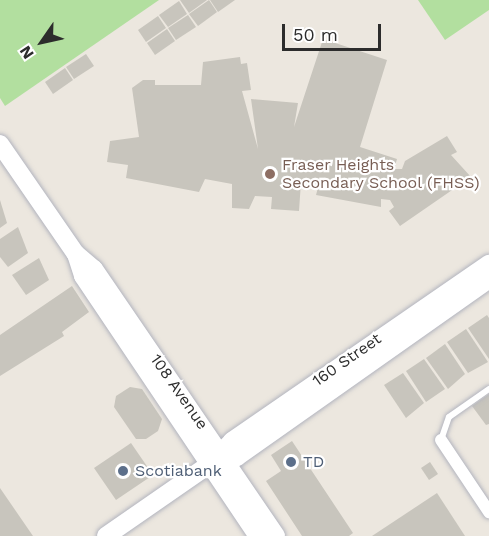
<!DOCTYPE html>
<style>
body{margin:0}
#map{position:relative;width:489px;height:536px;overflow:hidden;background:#ece7df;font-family:"Work Sans",sans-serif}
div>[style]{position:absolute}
.green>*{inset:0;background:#b2df9f}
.building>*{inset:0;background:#c8c5bd}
.roads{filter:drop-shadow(0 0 2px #b2b4be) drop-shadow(0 0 2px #b2b4be)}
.lane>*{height:6px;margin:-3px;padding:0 3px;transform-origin:3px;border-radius:3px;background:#fff}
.street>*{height:12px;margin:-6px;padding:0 6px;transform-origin:6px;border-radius:6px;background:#fff}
.secondary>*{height:18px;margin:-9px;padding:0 9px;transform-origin:9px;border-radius:9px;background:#fff}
.dots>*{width:16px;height:16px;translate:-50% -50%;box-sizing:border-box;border:3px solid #fff;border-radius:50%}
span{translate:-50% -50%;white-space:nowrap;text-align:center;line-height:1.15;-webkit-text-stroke:4.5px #fff;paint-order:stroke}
.education-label{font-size:16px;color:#785e54}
.left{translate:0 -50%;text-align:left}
.street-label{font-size:16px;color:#2c2c2c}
.service-label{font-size:16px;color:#4e5e75}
.north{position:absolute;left:12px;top:12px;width:60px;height:60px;-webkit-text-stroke:4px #fff;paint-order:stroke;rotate:236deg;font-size:16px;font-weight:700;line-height:24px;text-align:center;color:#2c2c2c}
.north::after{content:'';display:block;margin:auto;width:21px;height:27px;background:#2c2c2c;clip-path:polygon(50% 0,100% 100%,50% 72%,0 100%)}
.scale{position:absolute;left:282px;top:24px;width:99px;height:27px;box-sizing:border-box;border:3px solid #2c2c2c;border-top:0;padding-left:8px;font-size:18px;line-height:21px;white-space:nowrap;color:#2c2c2c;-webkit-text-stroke:4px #fff;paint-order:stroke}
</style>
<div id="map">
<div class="green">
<i style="clip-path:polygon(0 0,159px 0,5px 106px,0 98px)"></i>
<i style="clip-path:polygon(418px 0,489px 0,489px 10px,445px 40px)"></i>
</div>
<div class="building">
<i style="clip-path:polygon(180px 0,207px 0,189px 13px)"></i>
<i style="clip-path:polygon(209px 0,217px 12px,198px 26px,189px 14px)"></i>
<i style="clip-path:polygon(210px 0,235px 0,218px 12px)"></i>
<i style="clip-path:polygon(179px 1px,187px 14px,168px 27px,159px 15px)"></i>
<i style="clip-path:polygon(188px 15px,196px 27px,176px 40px,168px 28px)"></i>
<i style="clip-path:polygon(158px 16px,166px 28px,146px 42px,138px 30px)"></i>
<i style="clip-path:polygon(167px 29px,175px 41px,155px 55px,147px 43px)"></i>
<i style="clip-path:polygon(323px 39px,387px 60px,360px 147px,397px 159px,394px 169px,402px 169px,405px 161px,447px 136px,457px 152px,451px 155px,471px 177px,400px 226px,389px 211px,394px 207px,390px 200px,381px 199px,381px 207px,316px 195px,319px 184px,301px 182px,299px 211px,271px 209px,272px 197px,255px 196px,249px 209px,232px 208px,232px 184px,205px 179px,199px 192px,126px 178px,128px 165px,107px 162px,110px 141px,139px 137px,132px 88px,143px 80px,155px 80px,155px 85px,201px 85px,203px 62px,240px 57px,241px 64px,247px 63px,251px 90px,242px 91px,258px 149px,251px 99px,298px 103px,294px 127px)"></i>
<i style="clip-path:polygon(86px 54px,94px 66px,74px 79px,66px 67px)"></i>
<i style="clip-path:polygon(65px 68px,73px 80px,53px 94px,45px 82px)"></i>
<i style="clip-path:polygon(0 200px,7px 223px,0 228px)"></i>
<i style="clip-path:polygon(18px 227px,28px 253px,8px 267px,0 257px,0 239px)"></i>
<i style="clip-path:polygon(39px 258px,49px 280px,26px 295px,12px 275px)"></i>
<i style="clip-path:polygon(72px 286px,89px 312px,62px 332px,64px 336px,0 376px,0 335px)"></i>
<i style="clip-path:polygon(487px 315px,489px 318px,489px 359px,468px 328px)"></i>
<i style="clip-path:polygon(466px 329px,488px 362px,468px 373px,447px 342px)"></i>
<i style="clip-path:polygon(445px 344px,465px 374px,448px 389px,426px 358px)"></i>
<i style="clip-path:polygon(424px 359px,445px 389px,426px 402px,406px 371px)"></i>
<i style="clip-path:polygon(403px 373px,424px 403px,406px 418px,384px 385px)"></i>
<i style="clip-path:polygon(130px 387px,142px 389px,162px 419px,158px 431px,146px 439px,136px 439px,114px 407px,116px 396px)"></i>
<i style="clip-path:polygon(489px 394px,489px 424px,486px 425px,472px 406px)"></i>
<i style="clip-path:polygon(292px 441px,353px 533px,349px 536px,302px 536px,266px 481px,281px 471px,271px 455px)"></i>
<i style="clip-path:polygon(131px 443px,153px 475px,116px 500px,94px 468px)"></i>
<i style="clip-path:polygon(430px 462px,438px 474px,429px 480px,421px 468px)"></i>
<i style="clip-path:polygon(0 488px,33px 536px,0 536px)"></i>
<i style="clip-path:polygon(437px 493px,465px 536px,372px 536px)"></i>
</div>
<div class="roads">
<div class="lane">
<i style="left:441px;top:440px;width:24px;rotate:-71deg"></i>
<i style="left:449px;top:417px;width:49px;rotate:-35deg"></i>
</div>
<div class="street">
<i style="left:441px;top:440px;width:87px;rotate:56.3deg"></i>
</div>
<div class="secondary">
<i style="left:0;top:144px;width:134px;rotate:55.4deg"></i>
<i style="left:76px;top:254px;width:23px;rotate:40deg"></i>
<i style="left:94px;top:269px;width:323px;rotate:55.7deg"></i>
<i style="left:76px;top:254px;width:23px;rotate:72deg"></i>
<i style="left:83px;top:276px;width:313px;rotate:56.1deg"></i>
<i style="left:215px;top:463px;width:23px;rotate:-15deg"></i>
<i style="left:237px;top:457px;width:309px;rotate:-35.2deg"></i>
<i style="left:106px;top:536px;width:126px;rotate:-34.7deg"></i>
<i style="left:210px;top:464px;width:32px;rotate:-46deg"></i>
<i style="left:232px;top:441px;width:312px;rotate:-34.6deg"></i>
</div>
</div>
<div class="dots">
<i style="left:270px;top:174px;background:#8d6e63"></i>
<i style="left:291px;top:462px;background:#5c6f8a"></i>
<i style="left:123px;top:471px;background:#5c6f8a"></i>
</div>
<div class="education-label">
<span class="left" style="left:282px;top:174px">Fraser Heights<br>Secondary School (FHSS)</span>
</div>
<div class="street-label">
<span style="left:347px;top:360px;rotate:-35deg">160 Street</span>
<span style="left:179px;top:392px;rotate:55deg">108 Avenue</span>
</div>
<div class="service-label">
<span class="left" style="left:303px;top:462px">TD</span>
<span class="left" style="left:135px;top:471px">Scotiabank</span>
</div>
<div class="north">N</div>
<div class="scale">50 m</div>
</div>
